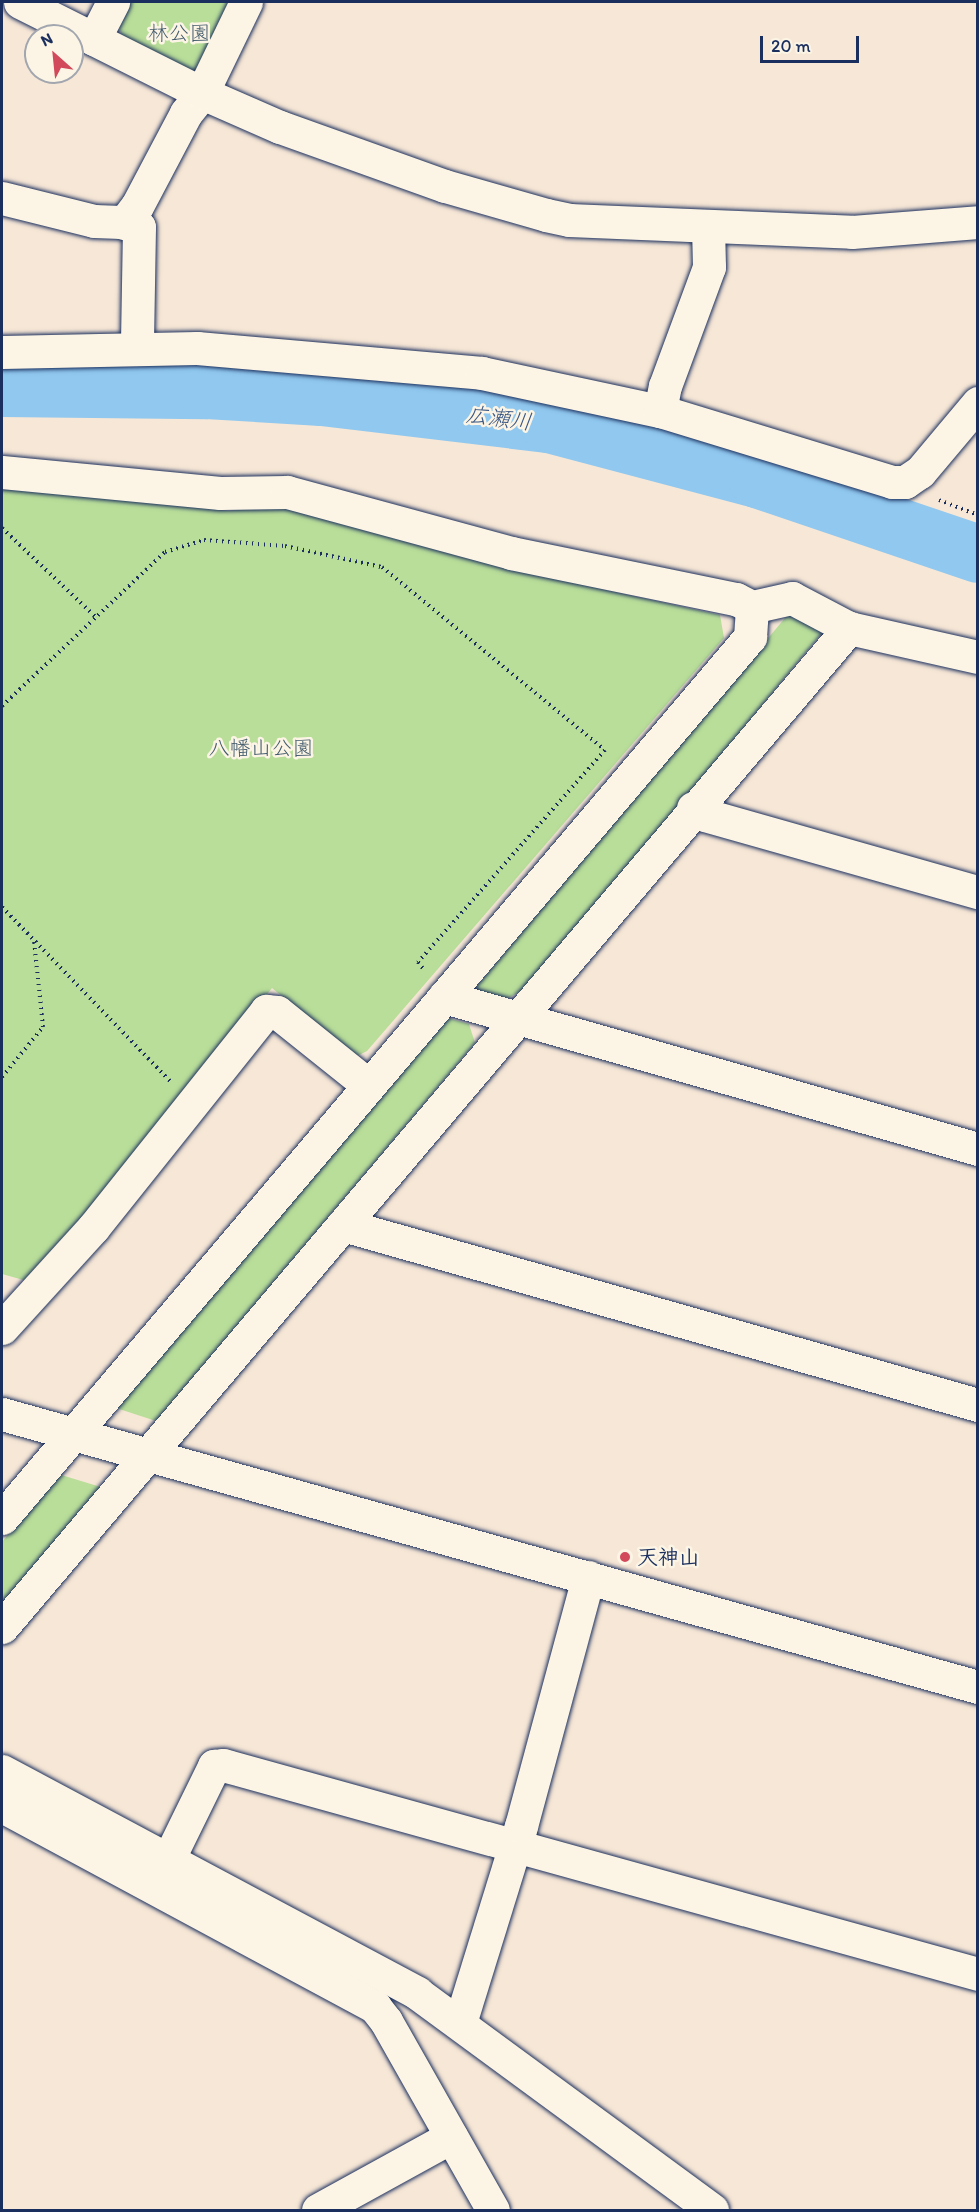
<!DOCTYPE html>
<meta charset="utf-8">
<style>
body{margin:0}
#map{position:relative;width:979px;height:2212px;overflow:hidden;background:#f7e7d6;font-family:Itim,"Klee One",sans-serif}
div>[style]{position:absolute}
.green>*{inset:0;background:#b9de99}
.river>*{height:58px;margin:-29px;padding:0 29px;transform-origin:29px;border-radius:29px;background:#90c8ef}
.path>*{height:4px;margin-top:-2px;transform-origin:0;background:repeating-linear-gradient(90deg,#1b2f5e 0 1.5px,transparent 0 6px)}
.roads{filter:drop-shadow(0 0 2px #1b2f5e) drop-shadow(0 0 2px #1b2f5e)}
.minor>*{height:33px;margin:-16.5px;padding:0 16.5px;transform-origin:16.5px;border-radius:16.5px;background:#fcf5e5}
.dots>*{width:16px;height:16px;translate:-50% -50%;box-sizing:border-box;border:3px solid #fcf5e5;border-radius:50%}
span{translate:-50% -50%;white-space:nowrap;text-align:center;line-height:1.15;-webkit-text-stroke:5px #fcf5e5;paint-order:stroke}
.park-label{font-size:21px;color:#425b6d}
.poi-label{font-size:21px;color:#1b2f5e;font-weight:700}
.left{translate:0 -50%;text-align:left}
.water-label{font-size:22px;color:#385582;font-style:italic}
.frame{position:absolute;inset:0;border:3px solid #1b2f5e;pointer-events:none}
.north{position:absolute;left:24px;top:24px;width:60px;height:60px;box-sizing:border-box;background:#fcf5e5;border:2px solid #a2a6af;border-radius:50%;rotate:333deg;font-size:16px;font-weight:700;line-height:24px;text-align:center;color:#1b2f5e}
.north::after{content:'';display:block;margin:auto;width:21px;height:27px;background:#d1495b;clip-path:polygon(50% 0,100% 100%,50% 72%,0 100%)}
.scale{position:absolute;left:760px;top:36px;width:99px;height:27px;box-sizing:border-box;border:3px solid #1b2f5e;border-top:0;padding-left:8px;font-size:18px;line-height:21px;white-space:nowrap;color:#1b2f5e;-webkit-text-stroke:4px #fcf5e5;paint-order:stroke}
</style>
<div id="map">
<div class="green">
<i style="clip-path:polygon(129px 2px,231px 2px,201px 69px,188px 73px,123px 41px,119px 26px)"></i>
<i style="clip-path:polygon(2px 481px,229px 511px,277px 504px,588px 586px,720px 615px,724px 638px,367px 1051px,355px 1057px,272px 988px,154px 1138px,27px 1281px,2px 1274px)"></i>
<i style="clip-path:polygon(790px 612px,819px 628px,821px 634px,528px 987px,503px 1001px,482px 999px,476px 987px)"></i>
<i style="clip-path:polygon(448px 1018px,469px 1024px,475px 1043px,156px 1421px,113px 1407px,436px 1027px)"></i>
<i style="clip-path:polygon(58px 1474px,104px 1488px,2px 1606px,2px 1542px)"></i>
</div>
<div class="river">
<i style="left:2px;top:388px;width:205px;rotate:0.6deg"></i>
<i style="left:207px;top:390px;width:115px;rotate:3.5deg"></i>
<i style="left:322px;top:397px;width:229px;rotate:6.8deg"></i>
<i style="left:549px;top:424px;width:215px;rotate:14.8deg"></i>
<i style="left:757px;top:479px;width:233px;rotate:18.7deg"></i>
</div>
<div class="path">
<i style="left:939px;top:500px;width:42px;rotate:21deg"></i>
<i style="left:2px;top:528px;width:131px;rotate:43.5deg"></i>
<i style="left:2px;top:706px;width:224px;rotate:-43.4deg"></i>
<i style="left:165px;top:552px;width:41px;rotate:-17.1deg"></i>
<i style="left:204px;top:540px;width:81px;rotate:4.2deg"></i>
<i style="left:285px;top:546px;width:99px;rotate:12.2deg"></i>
<i style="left:382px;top:567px;width:288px;rotate:39.4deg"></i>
<i style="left:605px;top:750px;width:283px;rotate:131.4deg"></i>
<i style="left:418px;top:962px;width:10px;rotate:53deg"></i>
<i style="left:2px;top:907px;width:242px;rotate:46deg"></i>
<i style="left:2px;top:1077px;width:65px;rotate:-50.6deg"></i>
<i style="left:43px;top:1027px;width:87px;rotate:-95.9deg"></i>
</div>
<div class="roads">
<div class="minor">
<i style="left:20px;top:2px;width:203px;rotate:26.6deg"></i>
<i style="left:202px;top:93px;width:85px;rotate:23.6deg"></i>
<i style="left:280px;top:127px;width:175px;rotate:19.7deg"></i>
<i style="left:445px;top:186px;width:105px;rotate:16deg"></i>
<i style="left:546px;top:215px;width:24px;rotate:12deg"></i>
<i style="left:569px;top:220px;width:283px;rotate:2.4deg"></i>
<i style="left:852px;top:232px;width:126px;rotate:-4.5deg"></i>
<i style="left:94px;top:39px;width:42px;rotate:-62.8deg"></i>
<i style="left:2px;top:198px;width:95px;rotate:14deg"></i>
<i style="left:94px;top:221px;width:34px;rotate:2deg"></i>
<i style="left:128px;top:222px;width:12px;rotate:24deg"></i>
<i style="left:139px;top:227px;width:119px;rotate:91deg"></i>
<i style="left:124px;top:223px;width:21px;rotate:-53deg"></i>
<i style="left:137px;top:206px;width:105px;rotate:-62.2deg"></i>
<i style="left:186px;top:113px;width:26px;rotate:-51deg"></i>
<i style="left:202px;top:93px;width:101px;rotate:-64.2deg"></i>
<i style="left:2px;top:352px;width:195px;rotate:-1.2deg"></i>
<i style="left:197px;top:348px;width:286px;rotate:5deg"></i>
<i style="left:482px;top:373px;width:182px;rotate:12.1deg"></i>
<i style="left:660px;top:411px;width:243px;rotate:17deg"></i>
<i style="left:892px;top:482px;width:13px"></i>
<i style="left:905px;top:482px;width:18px;rotate:-34deg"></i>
<i style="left:920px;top:472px;width:90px;rotate:-50deg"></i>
<i style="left:660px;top:411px;width:25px;rotate:-79deg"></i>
<i style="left:665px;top:386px;width:127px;rotate:-69.7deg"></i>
<i style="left:709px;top:267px;width:41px;rotate:-91.4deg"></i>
<i style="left:2px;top:472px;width:219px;rotate:5.5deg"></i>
<i style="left:220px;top:493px;width:67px;rotate:-0.9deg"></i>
<i style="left:287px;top:492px;width:232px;rotate:15.2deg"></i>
<i style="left:511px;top:553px;width:230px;rotate:11.6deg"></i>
<i style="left:736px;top:599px;width:18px;rotate:27deg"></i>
<i style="left:752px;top:607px;width:41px;rotate:-12.7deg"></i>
<i style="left:792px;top:598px;width:64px;rotate:27.8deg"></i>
<i style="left:849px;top:628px;width:132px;rotate:12.7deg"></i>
<i style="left:693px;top:808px;width:14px;rotate:30deg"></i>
<i style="left:705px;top:815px;width:284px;rotate:15.8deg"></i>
<i style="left:444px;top:997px;width:555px;rotate:15.89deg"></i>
<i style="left:343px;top:1225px;width:660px;rotate:15.83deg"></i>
<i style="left:2px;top:1328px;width:135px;rotate:-47.7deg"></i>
<i style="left:93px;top:1228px;width:278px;rotate:-51.4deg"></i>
<i style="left:266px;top:1011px;width:11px;rotate:5deg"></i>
<i style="left:277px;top:1012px;width:115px;rotate:38.7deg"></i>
<i style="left:2px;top:1414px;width:1013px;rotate:15.63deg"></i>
<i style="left:2px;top:1518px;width:1156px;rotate:-49.67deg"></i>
<i style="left:750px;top:637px;width:30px;rotate:-86deg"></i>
<i style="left:2px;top:1627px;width:1310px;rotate:-49.71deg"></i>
<i style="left:2px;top:1771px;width:471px;rotate:28.1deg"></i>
<i style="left:417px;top:1993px;width:366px;rotate:36.3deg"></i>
<i style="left:2px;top:1806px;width:424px;rotate:28.3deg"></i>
<i style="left:375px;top:2007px;width:18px;rotate:52deg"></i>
<i style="left:386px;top:2021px;width:217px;rotate:60.5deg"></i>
<i style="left:168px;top:1860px;width:105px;rotate:-63.9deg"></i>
<i style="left:214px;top:1766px;width:9px;rotate:-6deg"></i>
<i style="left:223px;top:1765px;width:783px;rotate:15.47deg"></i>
<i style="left:460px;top:2023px;width:206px;rotate:-72.8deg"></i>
<i style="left:521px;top:1826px;width:258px;rotate:-74.9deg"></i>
<i style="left:318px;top:2210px;width:152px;rotate:-28.8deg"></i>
</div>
</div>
<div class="dots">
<i style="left:625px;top:1557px;background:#d1495b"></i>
</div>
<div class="park-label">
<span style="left:179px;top:33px">林公園</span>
<span style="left:261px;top:748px">八幡山公園</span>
</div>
<div class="poi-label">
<span class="left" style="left:637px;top:1557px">天神山</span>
</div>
<div class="water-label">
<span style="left:499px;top:418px;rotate:7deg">広瀬川</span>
</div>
<div class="frame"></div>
<div class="north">N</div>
<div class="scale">20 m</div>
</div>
